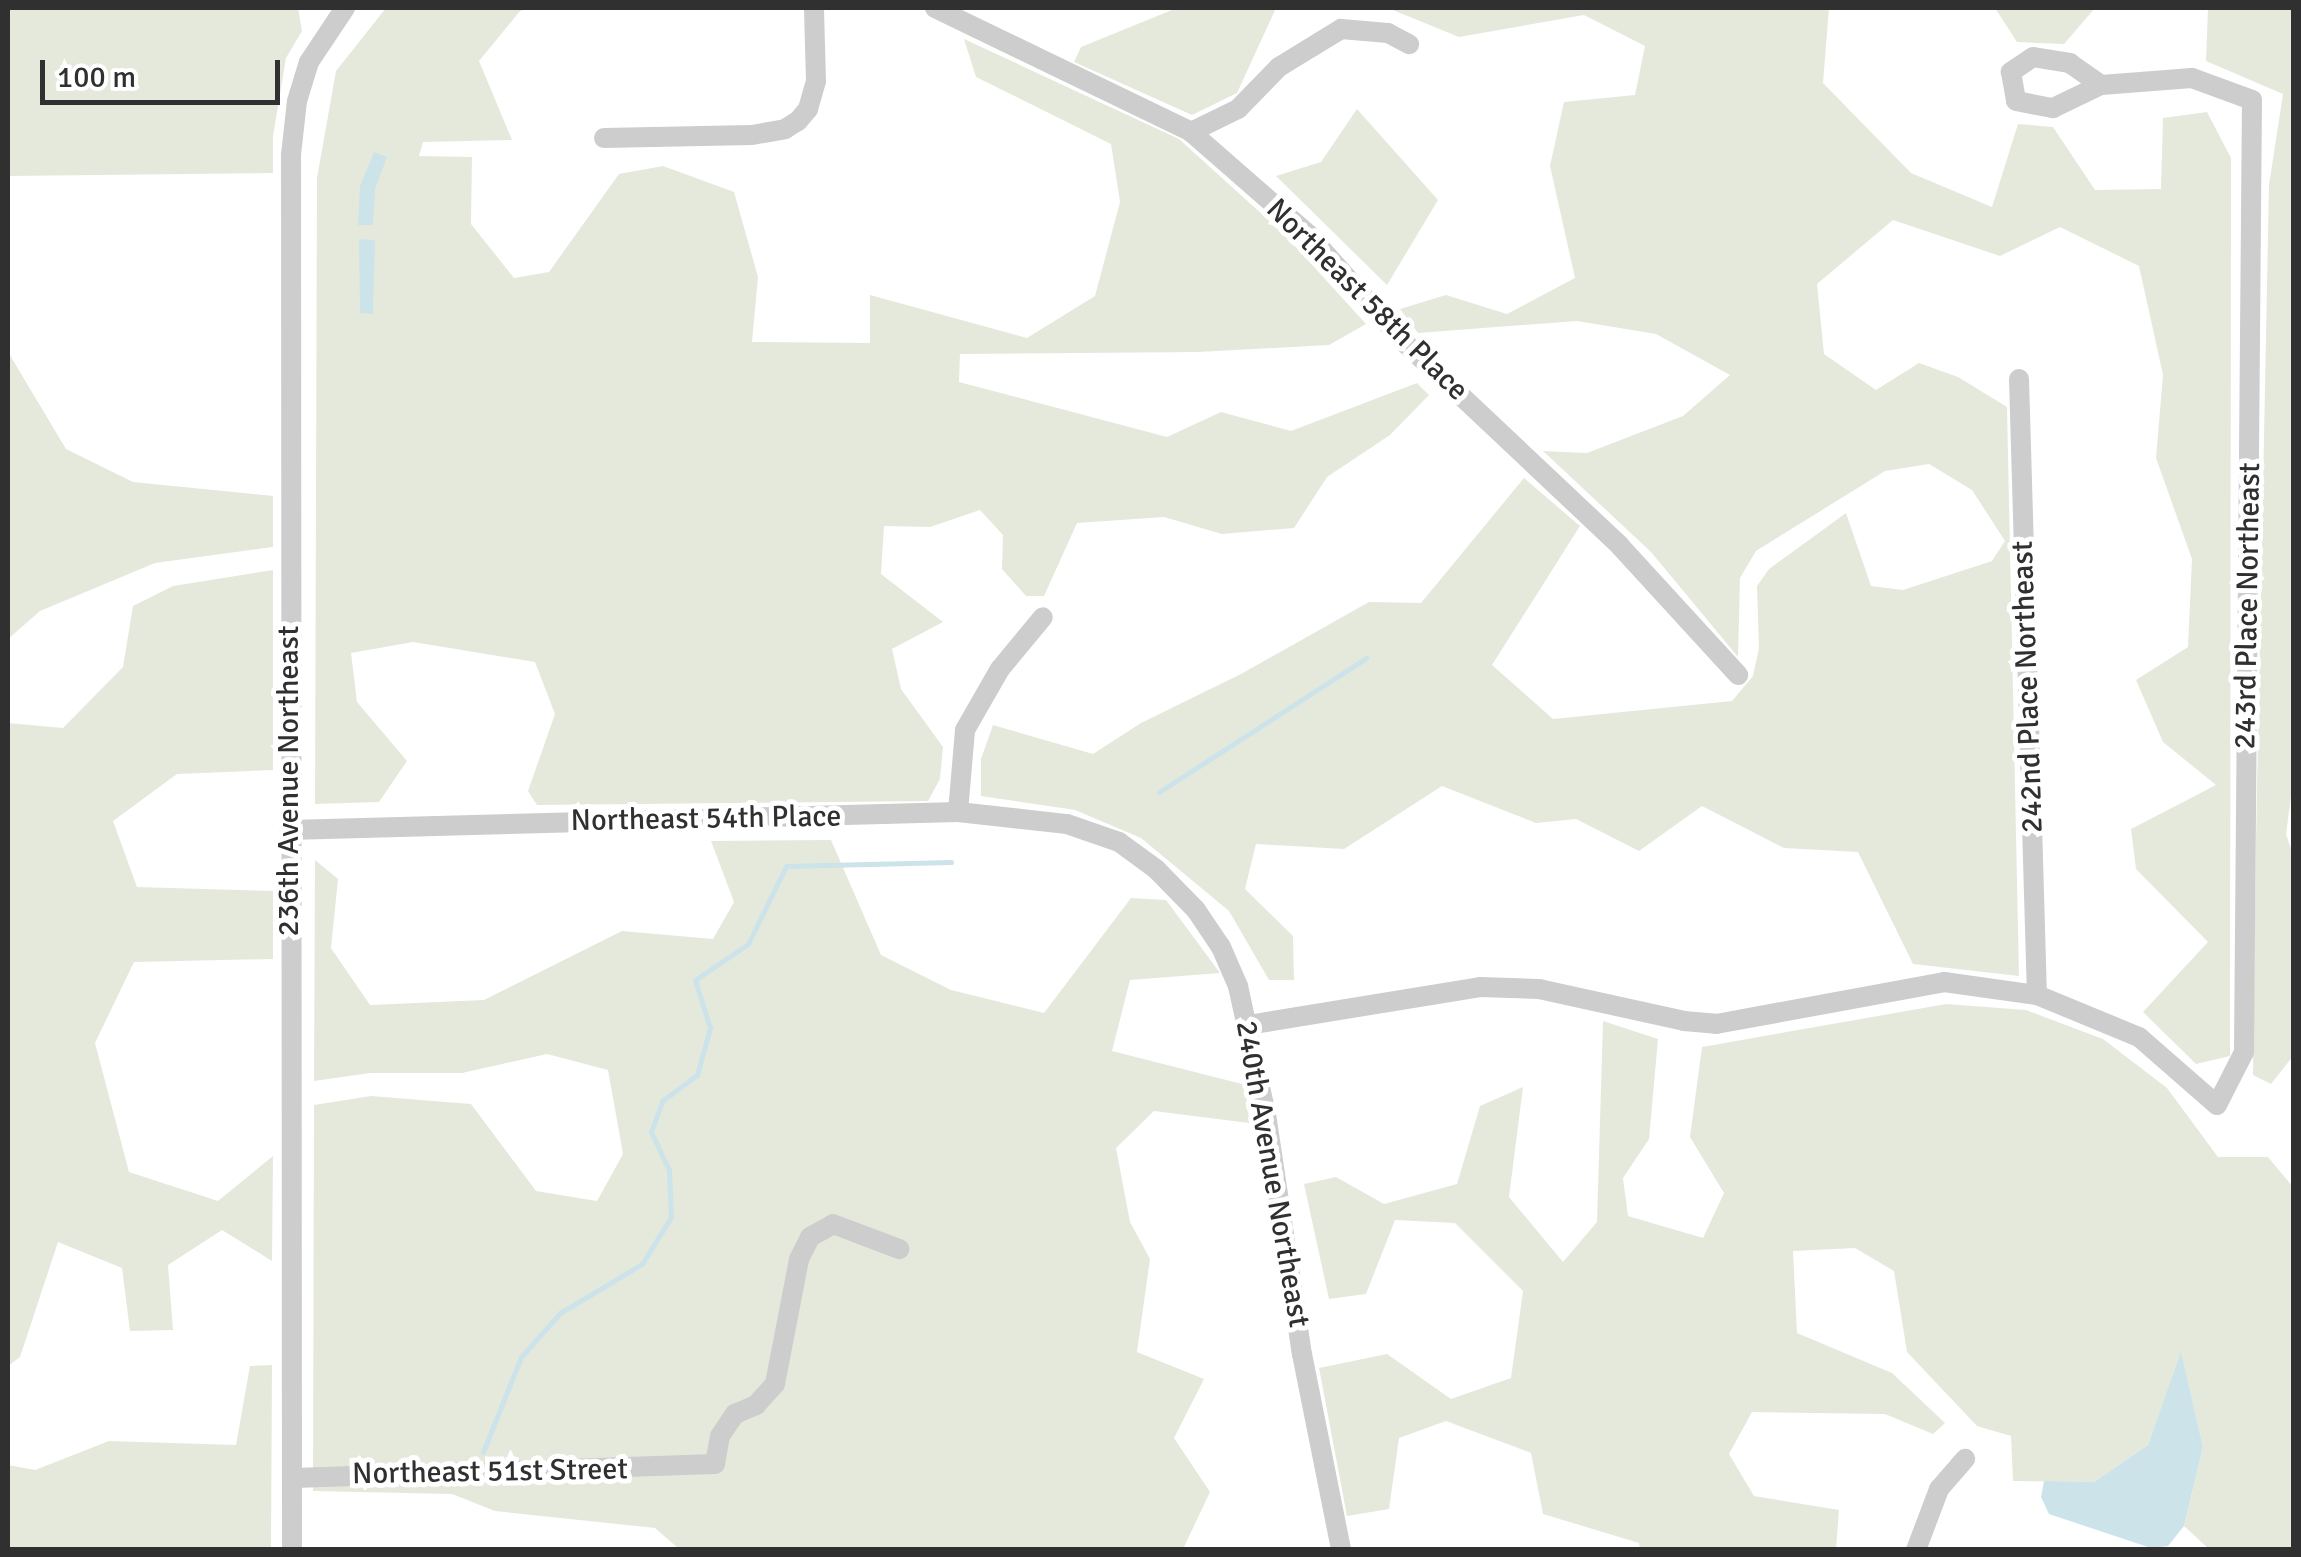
<!DOCTYPE html>
<style>
body{margin:0}
#map{position:relative;width:2301px;height:1557px;overflow:hidden;background:#fff;font-family:Signika,sans-serif}
div>[style]{position:absolute}
.green>*{inset:0;background:#e5e9dc}
.water>*{inset:0;background:#cce3ea}
.stream>*{height:5px;margin:-2.5px;padding:0 2.5px;transform-origin:2.5px;border-radius:2.5px;background:#cce3ea}
.minor>*{height:20px;margin:-10px;padding:0 10px;transform-origin:10px;border-radius:10px;background:#cdcdcd}
span{translate:-50% -50%;white-space:nowrap;text-align:center;line-height:1.15;-webkit-text-stroke:10px #fff;paint-order:stroke}
.street-label{font-size:30px;color:#303030}
.frame{position:absolute;inset:0;border:10px solid #303030;pointer-events:none}
.scale{position:absolute;left:40px;top:60px;width:240px;height:45px;box-sizing:border-box;border:5px solid #303030;border-top:0;padding-left:12px;font-size:30px;line-height:35px;white-space:nowrap;color:#303030;-webkit-text-stroke:8px #fff;paint-order:stroke}
</style>
<div id="map">
<div class="green">
<i style="clip-path:polygon(8px 8px,298px 8px,302px 31px,286px 58px,273px 136px,273px 173px,8px 176px)"></i>
<i style="clip-path:polygon(386px 8px,532px 8px,520px 11px,479px 61px,512px 140px,423px 142px,419px 156px,472px 157px,471px 224px,514px 278px,549px 272px,619px 174px,663px 166px,734px 192px,758px 277px,752px 342px,870px 343px,870px 295px,1027px 338px,1095px 296px,1120px 202px,1111px 144px,976px 77px,964px 39px,1179px 139px,1285px 235px,1366px 324px,1329px 345px,1198px 352px,960px 354px,959px 382px,1167px 437px,1221px 412px,1291px 431px,1417px 383px,1429px 395px,1390px 435px,1327px 477px,1294px 528px,1222px 534px,1164px 517px,1077px 523px,1044px 596px,1026px 596px,1002px 569px,1003px 535px,980px 510px,930px 527px,884px 526px,881px 574px,943px 622px,892px 649px,901px 689px,943px 747px,940px 779px,928px 801px,537px 805px,528px 791px,555px 714px,535px 662px,413px 642px,351px 653px,357px 702px,407px 761px,379px 802px,315px 804px,317px 178px,336px 71px)"></i>
<i style="clip-path:polygon(1177px 8px,1276px 8px,1237px 93px,1192px 115px,1074px 62px,1081px 47px)"></i>
<i style="clip-path:polygon(1388px 8px,1829px 8px,1823px 83px,1911px 173px,1992px 207px,2018px 124px,2053px 127px,2095px 190px,2161px 189px,2163px 118px,2207px 112px,2231px 158px,2230px 1056px,2196px 1064px,2143px 1012px,2208px 942px,2136px 869px,2131px 829px,2216px 785px,2163px 742px,2136px 680px,2188px 647px,2192px 559px,2156px 458px,2163px 375px,2139px 266px,2060px 227px,2000px 256px,1893px 220px,1817px 284px,1824px 354px,1876px 390px,1919px 363px,1958px 377px,2007px 407px,2019px 976px,1913px 964px,1858px 852px,1784px 848px,1702px 806px,1639px 851px,1576px 819px,1536px 823px,1442px 786px,1344px 849px,1256px 844px,1245px 889px,1293px 936px,1294px 980px,1269px 980px,1229px 911px,1141px 838px,1075px 810px,981px 796px,981px 759px,993px 725px,1093px 754px,1141px 723px,1241px 674px,1369px 602px,1421px 603px,1524px 478px,1580px 526px,1492px 665px,1553px 719px,1732px 701px,1753px 676px,1759px 648px,1757px 586px,1769px 569px,1846px 513px,1871px 586px,1903px 590px,1992px 561px,2005px 541px,1972px 490px,1929px 464px,1885px 471px,1756px 551px,1740px 578px,1738px 657px,1651px 552px,1543px 451px,1587px 453px,1683px 416px,1730px 375px,1656px 334px,1577px 321px,1418px 333px,1400px 309px,1446px 295px,1507px 314px,1575px 278px,1550px 166px,1564px 102px,1635px 95px,1645px 46px,1584px 15px,1459px 37px)"></i>
<i style="clip-path:polygon(1995px 8px,2095px 8px,2064px 44px,2017px 42px)"></i>
<i style="clip-path:polygon(2208px 8px,2293px 8px,2294px 774px,2286px 834px,2294px 858px,2294px 1055px,2271px 1084px,2253px 1075px,2256px 842px,2269px 185px,2283px 94px,2206px 61px)"></i>
<i style="clip-path:polygon(1357px 109px,1438px 200px,1387px 285px,1276px 176px,1321px 162px)"></i>
<i style="clip-path:polygon(8px 352px,66px 449px,133px 482px,273px 496px,273px 547px,155px 563px,40px 611px,8px 639px)"></i>
<i style="clip-path:polygon(273px 570px,273px 770px,177px 774px,113px 821px,137px 887px,273px 891px,273px 959px,134px 962px,95px 1043px,129px 1172px,218px 1201px,273px 1156px,272px 1261px,222px 1230px,168px 1265px,173px 1330px,130px 1331px,122px 1268px,58px 1242px,20px 1357px,8px 1366px,8px 723px,63px 728px,123px 667px,133px 606px,173px 586px)"></i>
<i style="clip-path:polygon(831px 840px,881px 955px,951px 990px,1044px 1013px,1131px 898px,1166px 900px,1220px 973px,1130px 980px,1112px 1051px,1246px 1085px,1249px 1123px,1154px 1111px,1116px 1148px,1130px 1222px,1150px 1259px,1137px 1352px,1204px 1379px,1174px 1438px,1210px 1492px,1183px 1549px,679px 1549px,655px 1528px,495px 1511px,452px 1494px,313px 1491px,314px 1105px,371px 1096px,471px 1104px,536px 1191px,597px 1201px,623px 1154px,608px 1070px,547px 1054px,462px 1073px,370px 1073px,314px 1081px,315px 860px,338px 879px,331px 948px,370px 1005px,484px 1000px,622px 931px,713px 939px,734px 902px,711px 841px)"></i>
<i style="clip-path:polygon(1946px 1004px,2026px 1010px,2103px 1039px,2167px 1088px,2218px 1157px,2268px 1157px,2293px 1187px,2293px 1549px,2209px 1549px,2184px 1526px,2203px 1447px,2181px 1354px,2148px 1445px,2094px 1482px,2013px 1481px,2011px 1436px,1977px 1426px,1907px 1352px,1894px 1271px,1855px 1248px,1793px 1251px,1797px 1333px,1892px 1373px,1945px 1423px,1933px 1434px,1885px 1414px,1752px 1412px,1729px 1454px,1754px 1496px,1839px 1510px,1836px 1549px,1640px 1549px,1639px 1543px,1543px 1514px,1531px 1453px,1446px 1421px,1399px 1438px,1389px 1509px,1347px 1516px,1319px 1368px,1387px 1354px,1451px 1399px,1511px 1378px,1523px 1291px,1455px 1223px,1395px 1220px,1366px 1294px,1329px 1299px,1304px 1184px,1336px 1177px,1384px 1204px,1457px 1184px,1480px 1106px,1523px 1087px,1509px 1197px,1563px 1262px,1597px 1222px,1603px 1021px,1658px 1039px,1649px 1139px,1623px 1178px,1628px 1216px,1703px 1238px,1724px 1193px,1690px 1137px,1702px 1047px)"></i>
<i style="clip-path:polygon(272px 1365px,271px 1549px,8px 1549px,8px 1465px,35px 1470px,109px 1441px,236px 1445px,250px 1366px)"></i>
</div>
<div class="water">
<i style="clip-path:polygon(374px 152px,387px 157px,375px 189px,373px 225px,358px 225px,360px 186px)"></i>
<i style="clip-path:polygon(359px 239px,375px 240px,373px 314px,360px 313px)"></i>
<i style="clip-path:polygon(2181px 1352px,2203px 1447px,2184px 1526px,2168px 1546px,2151px 1548px,2049px 1514px,2041px 1497px,2044px 1481px,2094px 1482px,2148px 1445px)"></i>
</div>
<div class="stream">
<i style="left:1159px;top:792px;width:247px;rotate:-32.9deg"></i>
<i style="left:483px;top:1452px;width:102px;rotate:-68.2deg"></i>
<i style="left:521px;top:1357px;width:59px;rotate:-48.4deg"></i>
<i style="left:560px;top:1313px;width:96px;rotate:-30.9deg"></i>
<i style="left:642px;top:1264px;width:55px;rotate:-58.3deg"></i>
<i style="left:671px;top:1217px;width:47px;rotate:-92.4deg"></i>
<i style="left:669px;top:1170px;width:42px;rotate:-115.3deg"></i>
<i style="left:651px;top:1132px;width:33px;rotate:-70deg"></i>
<i style="left:662px;top:1101px;width:44px;rotate:-36.6deg"></i>
<i style="left:697px;top:1075px;width:49px;rotate:-74.5deg"></i>
<i style="left:710px;top:1028px;width:50px;rotate:-107.4deg"></i>
<i style="left:695px;top:980px;width:64px;rotate:-34.2deg"></i>
<i style="left:748px;top:944px;width:87px;rotate:-64deg"></i>
<i style="left:786px;top:866px;width:165px;rotate:-1.4deg"></i>
</div>
<div class="minor">
<i style="left:935px;top:8px;width:284px;rotate:25.8deg"></i>
<i style="left:1191px;top:132px;width:155px;rotate:41.1deg"></i>
<i style="left:1308px;top:234px;width:147px;rotate:48.3deg"></i>
<i style="left:1406px;top:344px;width:294px;rotate:43.3deg"></i>
<i style="left:1620px;top:546px;width:175px;rotate:47.5deg"></i>
<i style="left:1191px;top:132px;width:52px;rotate:-26.1deg"></i>
<i style="left:1238px;top:109px;width:59px;rotate:-45.7deg"></i>
<i style="left:1279px;top:67px;width:73px;rotate:-31.5deg"></i>
<i style="left:1341px;top:29px;width:47px;rotate:4.9deg"></i>
<i style="left:1388px;top:33px;width:24px;rotate:28deg"></i>
<i style="left:604px;top:138px;width:148px;rotate:-1.2deg"></i>
<i style="left:752px;top:135px;width:34px;rotate:-10deg"></i>
<i style="left:785px;top:129px;width:15px;rotate:-32deg"></i>
<i style="left:798px;top:121px;width:16px;rotate:-50deg"></i>
<i style="left:808px;top:109px;width:29px;rotate:-74deg"></i>
<i style="left:816px;top:81px;width:73px;rotate:-91.6deg"></i>
<i style="left:2019px;top:379px;width:616px;rotate:88.33deg"></i>
<i style="left:958px;top:812px;width:82px;rotate:-85.1deg"></i>
<i style="left:965px;top:730px;width:70px;rotate:-60.2deg"></i>
<i style="left:1000px;top:669px;width:67px;rotate:-50.4deg"></i>
<i style="left:289px;top:830px;width:669px;rotate:-1.54deg"></i>
<i style="left:958px;top:812px;width:110px;rotate:6.3deg"></i>
<i style="left:1067px;top:824px;width:55px;rotate:19.1deg"></i>
<i style="left:1119px;top:842px;width:46px;rotate:36.1deg"></i>
<i style="left:1156px;top:869px;width:57px;rotate:45.7deg"></i>
<i style="left:1196px;top:910px;width:45px;rotate:56deg"></i>
<i style="left:1221px;top:947px;width:43px;rotate:66.4deg"></i>
<i style="left:1238px;top:986px;width:131px;rotate:77.7deg"></i>
<i style="left:1266px;top:1114px;width:243px;rotate:81.5deg"></i>
<i style="left:1302px;top:1354px;width:200px;rotate:78.7deg"></i>
<i style="left:1248px;top:1025px;width:235px;rotate:-9.3deg"></i>
<i style="left:1480px;top:987px;width:59px;rotate:1.9deg"></i>
<i style="left:1539px;top:989px;width:148px;rotate:12.4deg"></i>
<i style="left:1684px;top:1021px;width:32px;rotate:5deg"></i>
<i style="left:1716px;top:1024px;width:232px;rotate:-10.4deg"></i>
<i style="left:1944px;top:982px;width:94px;rotate:8deg"></i>
<i style="left:2037px;top:995px;width:110px;rotate:22.4deg"></i>
<i style="left:2139px;top:1037px;width:103px;rotate:41.1deg"></i>
<i style="left:2217px;top:1105px;width:59px;rotate:-63deg"></i>
<i style="left:2244px;top:1052px;width:952px;rotate:-89.52deg"></i>
<i style="left:2252px;top:100px;width:64px;rotate:-159.9deg"></i>
<i style="left:2192px;top:78px;width:91px;rotate:175.6deg"></i>
<i style="left:2101px;top:85px;width:38px;rotate:-145deg"></i>
<i style="left:2070px;top:63px;width:37px;rotate:-171deg"></i>
<i style="left:2033px;top:57px;width:27px;rotate:146deg"></i>
<i style="left:2011px;top:72px;width:29px;rotate:80deg"></i>
<i style="left:2016px;top:101px;width:38px;rotate:11deg"></i>
<i style="left:2053px;top:108px;width:53px;rotate:-25.6deg"></i>
<i style="left:294px;top:1478px;width:421px;rotate:-1.9deg"></i>
<i style="left:715px;top:1464px;width:28px;rotate:-80deg"></i>
<i style="left:720px;top:1436px;width:27px;rotate:-56deg"></i>
<i style="left:735px;top:1414px;width:23px;rotate:-23deg"></i>
<i style="left:756px;top:1405px;width:28px;rotate:-48deg"></i>
<i style="left:775px;top:1384px;width:127px;rotate:-79.1deg"></i>
<i style="left:799px;top:1259px;width:25px;rotate:-63deg"></i>
<i style="left:810px;top:1237px;width:26px;rotate:-29deg"></i>
<i style="left:833px;top:1224px;width:71px;rotate:20.7deg"></i>
<i style="left:292px;top:1550px;width:1395px;rotate:-90.04deg"></i>
<i style="left:291px;top:155px;width:54px;rotate:-83.7deg"></i>
<i style="left:297px;top:101px;width:41px;rotate:-72.9deg"></i>
<i style="left:309px;top:62px;width:65px;rotate:-56.3deg"></i>
<i style="left:1916px;top:1550px;width:65px;rotate:-69.3deg"></i>
<i style="left:1939px;top:1489px;width:40px;rotate:-49deg"></i>
</div>
<div class="street-label">
<span style="left:1367px;top:300px;rotate:45deg">Northeast 58th Place</span>
<span style="left:2248px;top:606px;rotate:-89deg">243rd Place Northeast</span>
<span style="left:2028px;top:687px;rotate:-92deg">242nd Place Northeast</span>
<span style="left:289px;top:781px;rotate:-90deg">236th Avenue Northeast</span>
<span style="left:706px;top:819px;rotate:-1deg">Northeast 54th Place</span>
<span style="left:1272px;top:1174px;rotate:80deg">240th Avenue Northeast</span>
<span style="left:490px;top:1472px;rotate:-1deg">Northeast 51st Street</span>
</div>
<div class="frame"></div>
<div class="scale">100 m</div>
</div>
